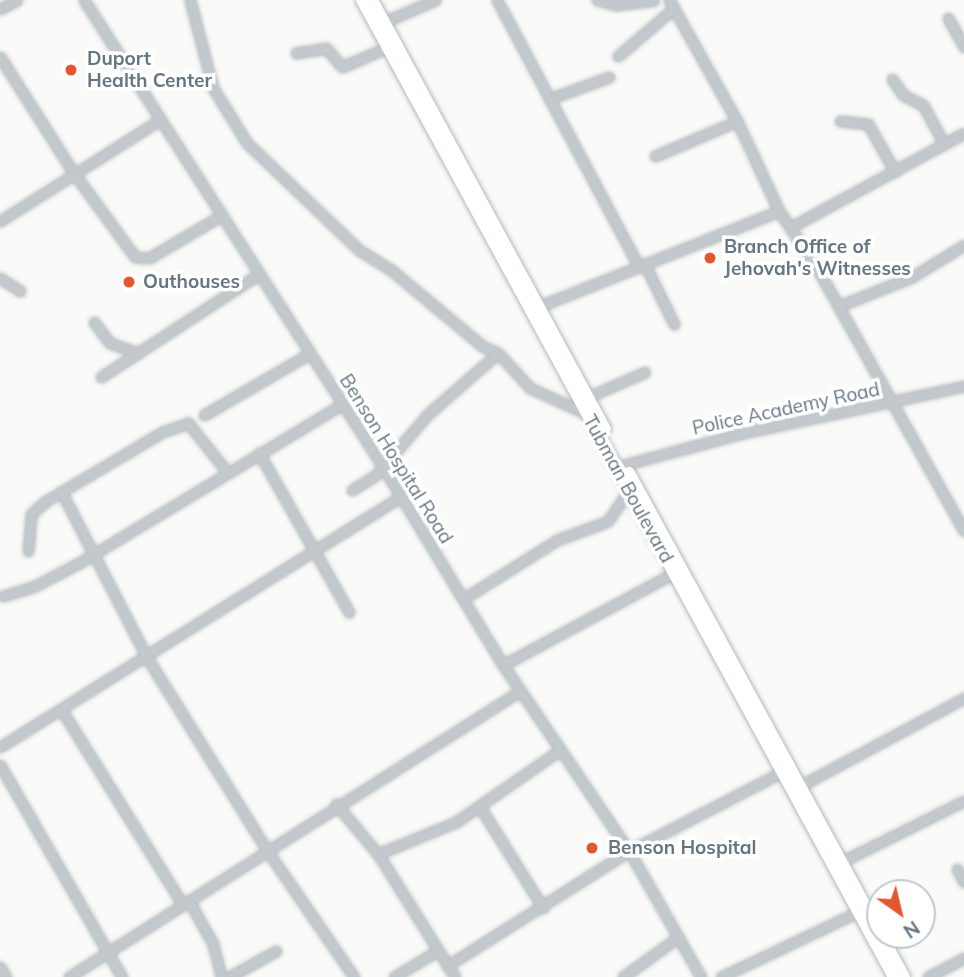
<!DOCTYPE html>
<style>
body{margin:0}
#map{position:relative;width:964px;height:977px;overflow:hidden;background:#fafaf8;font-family:Mulish,sans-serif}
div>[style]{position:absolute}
.roads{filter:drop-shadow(0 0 2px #b4b9bd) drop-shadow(0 0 2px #b4b9bd)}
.minor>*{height:9px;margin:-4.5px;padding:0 4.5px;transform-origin:4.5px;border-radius:4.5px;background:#c3c8cc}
.highway>*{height:12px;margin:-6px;padding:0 6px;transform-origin:6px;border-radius:6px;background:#fff}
.dots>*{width:19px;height:19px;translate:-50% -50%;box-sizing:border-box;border:4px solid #fff;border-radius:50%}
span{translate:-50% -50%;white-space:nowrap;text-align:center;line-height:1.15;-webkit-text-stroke:7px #fff;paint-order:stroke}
.poi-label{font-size:19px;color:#657683;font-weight:700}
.left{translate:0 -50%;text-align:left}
.street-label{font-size:19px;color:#657683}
.north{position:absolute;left:866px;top:879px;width:70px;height:70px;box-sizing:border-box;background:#fff;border:2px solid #c1c8cd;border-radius:50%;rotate:146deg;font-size:19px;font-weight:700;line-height:28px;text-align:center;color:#657683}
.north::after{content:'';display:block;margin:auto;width:24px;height:32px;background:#e4572e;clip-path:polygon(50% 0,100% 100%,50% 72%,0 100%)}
</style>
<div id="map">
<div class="roads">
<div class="minor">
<i style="left:84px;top:0;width:555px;rotate:57.37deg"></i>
<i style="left:383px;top:467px;width:232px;rotate:58.8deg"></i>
<i style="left:503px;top:665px;width:225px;rotate:55.9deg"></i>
<i style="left:629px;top:851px;width:145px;rotate:60.3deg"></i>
<i style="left:190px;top:0;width:91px;rotate:75.4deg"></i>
<i style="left:213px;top:88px;width:65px;rotate:58.3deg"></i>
<i style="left:247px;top:143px;width:155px;rotate:43.7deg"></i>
<i style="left:359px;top:250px;width:36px;rotate:32deg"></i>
<i style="left:390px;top:269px;width:120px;rotate:39.9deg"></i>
<i style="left:482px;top:346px;width:17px;rotate:24deg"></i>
<i style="left:498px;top:353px;width:47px;rotate:47.6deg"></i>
<i style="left:530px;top:388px;width:63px;rotate:24.5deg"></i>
<i style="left:497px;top:0;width:302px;rotate:62deg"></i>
<i style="left:597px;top:0;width:20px;rotate:15deg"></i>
<i style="left:616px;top:5px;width:38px;rotate:-7deg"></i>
<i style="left:669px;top:0;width:139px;rotate:60.7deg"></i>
<i style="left:737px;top:121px;width:99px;rotate:65deg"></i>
<i style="left:779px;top:211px;width:69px;rotate:56.3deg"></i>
<i style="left:817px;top:268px;width:301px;rotate:60.8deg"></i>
<i style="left:0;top:9px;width:19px;rotate:-28deg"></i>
<i style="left:948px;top:18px;width:33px;rotate:61deg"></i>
<i style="left:384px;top:22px;width:56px;rotate:-23.3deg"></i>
<i style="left:296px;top:53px;width:30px;rotate:-9deg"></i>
<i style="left:326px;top:48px;width:25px;rotate:50deg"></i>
<i style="left:342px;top:67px;width:50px;rotate:-23.5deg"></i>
<i style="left:618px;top:56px;width:74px;rotate:-40.6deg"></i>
<i style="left:0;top:57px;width:136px;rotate:57.6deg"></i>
<i style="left:73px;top:172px;width:105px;rotate:53.9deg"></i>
<i style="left:135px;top:257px;width:14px;rotate:4deg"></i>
<i style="left:149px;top:258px;width:85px;rotate:-30.5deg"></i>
<i style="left:892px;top:79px;width:19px;rotate:55deg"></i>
<i style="left:903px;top:95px;width:22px;rotate:27deg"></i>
<i style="left:923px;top:105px;width:44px;rotate:61.7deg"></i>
<i style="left:549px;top:99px;width:64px;rotate:-20.1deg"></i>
<i style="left:840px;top:121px;width:28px;rotate:6deg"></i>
<i style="left:868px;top:124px;width:55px;rotate:60.6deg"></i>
<i style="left:655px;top:156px;width:89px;rotate:-23.1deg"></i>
<i style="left:0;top:221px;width:189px;rotate:-32.3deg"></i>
<i style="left:791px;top:227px;width:197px;rotate:-28.5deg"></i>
<i style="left:645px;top:265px;width:66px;rotate:63.8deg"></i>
<i style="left:0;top:278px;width:24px;rotate:33deg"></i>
<i style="left:540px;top:306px;width:257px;rotate:-21.7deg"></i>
<i style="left:839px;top:306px;width:79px;rotate:-21.7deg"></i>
<i style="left:912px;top:277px;width:61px;rotate:-31.6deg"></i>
<i style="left:94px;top:322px;width:26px;rotate:53deg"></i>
<i style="left:110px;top:343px;width:30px;rotate:20deg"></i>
<i style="left:101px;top:377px;width:189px;rotate:-33.1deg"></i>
<i style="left:588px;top:397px;width:62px;rotate:-23.7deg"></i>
<i style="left:204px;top:415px;width:121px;rotate:-30.2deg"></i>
<i style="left:259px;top:453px;width:183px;rotate:60.5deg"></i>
<i style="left:616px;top:467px;width:131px;rotate:-15deg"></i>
<i style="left:743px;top:433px;width:226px;rotate:-12deg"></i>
<i style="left:352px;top:490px;width:28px;rotate:-32deg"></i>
<i style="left:376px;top:475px;width:79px;rotate:-49.6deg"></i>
<i style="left:427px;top:415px;width:94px;rotate:-41.1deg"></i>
<i style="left:62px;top:493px;width:183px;rotate:62.7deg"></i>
<i style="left:146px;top:656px;width:231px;rotate:58.1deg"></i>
<i style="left:268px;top:852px;width:152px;rotate:55.5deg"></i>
<i style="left:28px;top:551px;width:37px;rotate:-85deg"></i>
<i style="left:31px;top:514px;width:20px;rotate:-41deg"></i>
<i style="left:46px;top:501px;width:135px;rotate:-30.7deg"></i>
<i style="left:162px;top:432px;width:28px;rotate:-19deg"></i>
<i style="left:188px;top:423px;width:63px;rotate:51.5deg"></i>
<i style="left:3px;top:596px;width:31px;rotate:-17deg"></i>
<i style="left:33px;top:587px;width:52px;rotate:-27.6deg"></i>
<i style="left:79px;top:563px;width:306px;rotate:-31.1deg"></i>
<i style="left:463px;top:599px;width:111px;rotate:-32.1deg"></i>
<i style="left:557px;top:540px;width:54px;rotate:-20.4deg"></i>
<i style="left:608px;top:521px;width:37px;rotate:-56deg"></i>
<i style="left:503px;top:665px;width:194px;rotate:-28.3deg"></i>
<i style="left:61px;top:709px;width:231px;rotate:58.1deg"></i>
<i style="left:0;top:747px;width:472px;rotate:-32deg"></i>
<i style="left:0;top:765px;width:245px;rotate:60.1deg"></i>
<i style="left:800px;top:786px;width:186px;rotate:-28.2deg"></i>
<i style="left:336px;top:804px;width:65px;rotate:50deg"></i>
<i style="left:378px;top:854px;width:145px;rotate:58deg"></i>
<i style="left:480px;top:807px;width:119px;rotate:58deg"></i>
<i style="left:378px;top:854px;width:84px;rotate:-22.3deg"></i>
<i style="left:456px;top:822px;width:126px;rotate:-34.7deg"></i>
<i style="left:841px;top:862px;width:137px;rotate:-26.4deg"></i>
<i style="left:957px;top:869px;width:15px;rotate:62deg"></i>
<i style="left:189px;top:901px;width:49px;rotate:60.8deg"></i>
<i style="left:213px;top:944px;width:34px;rotate:76deg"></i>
<i style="left:447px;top:966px;width:215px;rotate:-32.3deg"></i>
<i style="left:629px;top:851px;width:172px;rotate:-27.3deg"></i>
<i style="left:0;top:967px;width:12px;rotate:59deg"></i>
<i style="left:69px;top:977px;width:534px;rotate:-32.38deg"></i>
<i style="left:229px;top:977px;width:54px;rotate:-29deg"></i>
<i style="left:394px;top:977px;width:50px;rotate:-31.2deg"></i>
<i style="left:623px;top:977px;width:68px;rotate:-36deg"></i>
<i style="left:721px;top:977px;width:152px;rotate:-25.4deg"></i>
<i style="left:928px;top:977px;width:41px;rotate:-27.8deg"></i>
</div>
<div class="highway">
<i style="left:362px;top:0;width:1112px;rotate:61.43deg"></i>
<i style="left:372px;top:0;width:488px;rotate:61.5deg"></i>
<i style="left:629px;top:473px;width:524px;rotate:61.38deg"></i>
<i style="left:881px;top:935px;width:48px;rotate:61.3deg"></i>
</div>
</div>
<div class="dots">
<i style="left:71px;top:70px;background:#e4572e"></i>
<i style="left:710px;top:258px;background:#e4572e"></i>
<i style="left:129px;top:282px;background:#e4572e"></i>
<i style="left:592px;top:848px;background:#e4572e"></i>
</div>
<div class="poi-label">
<span class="left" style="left:87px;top:70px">Duport<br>Health Center</span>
<span class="left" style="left:724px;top:258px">Branch Office of<br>Jehovah's Witnesses</span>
<span class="left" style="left:143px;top:282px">Outhouses</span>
<span class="left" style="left:608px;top:848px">Benson Hospital</span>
</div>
<div class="street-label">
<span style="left:786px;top:409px;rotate:-12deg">Police Academy Road</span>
<span style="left:396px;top:459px;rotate:58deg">Benson Hospital Road</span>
<span style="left:628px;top:489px;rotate:61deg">Tubman Boulevard</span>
</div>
<div class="north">N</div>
</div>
